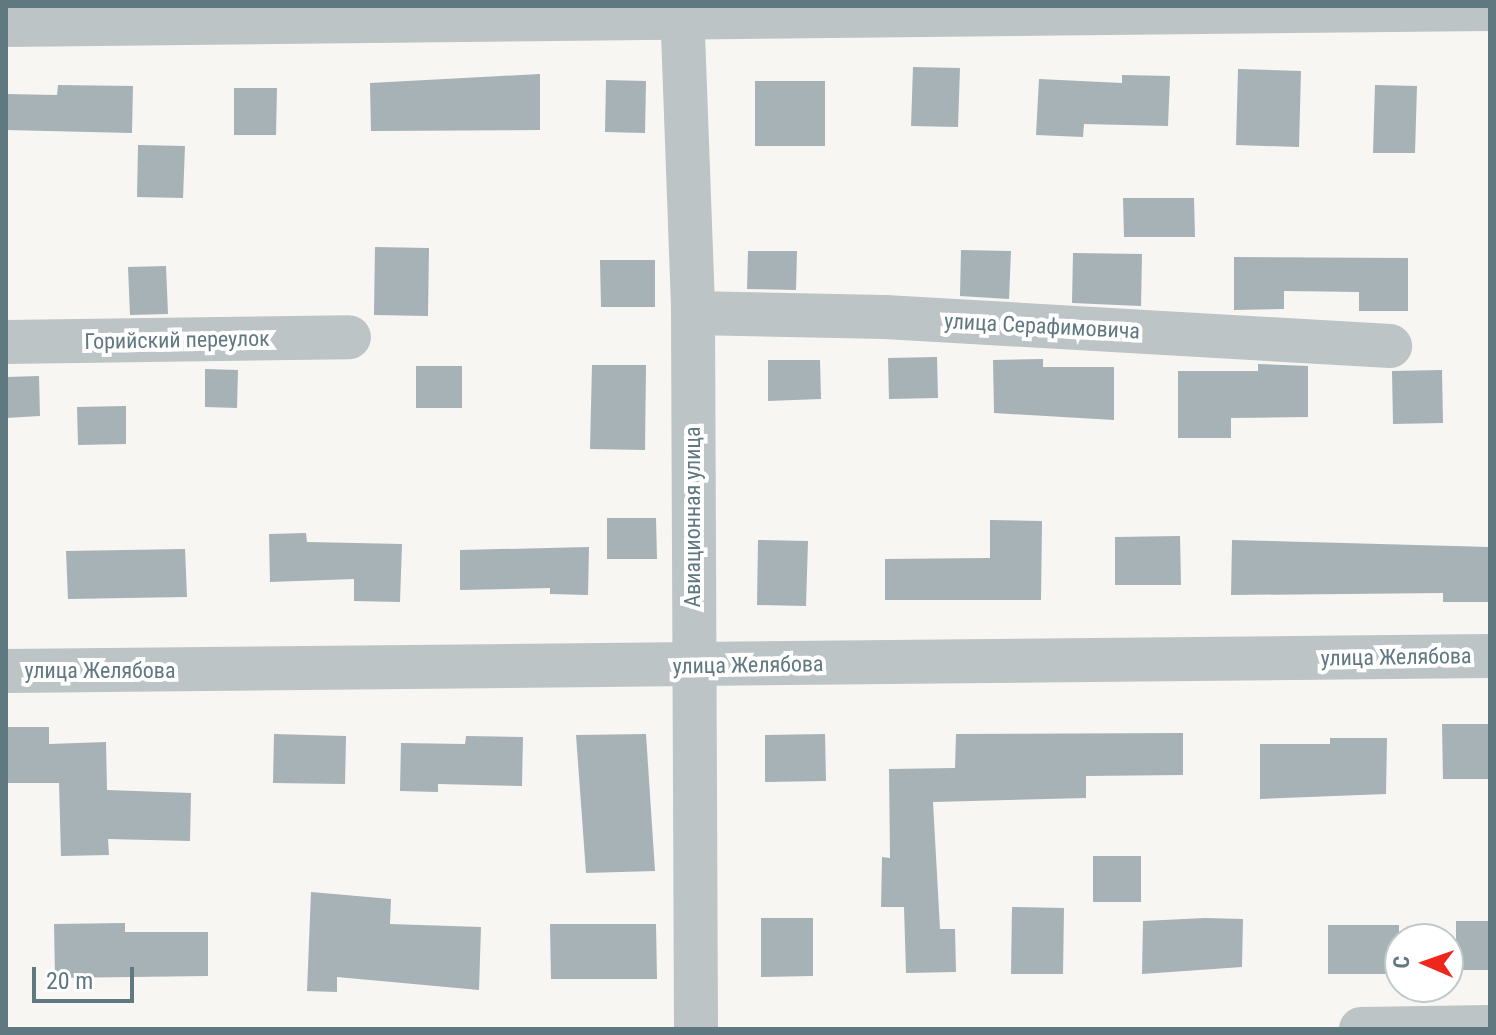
<!DOCTYPE html>
<meta charset="utf-8">
<style>
body{margin:0}
#map{position:relative;width:1496px;height:1035px;overflow:hidden;background:#f7f6f3;font-family:"Roboto Condensed",sans-serif}
div>[style]{position:absolute}
.building>*{inset:0;background:#a6b2b6}
.minor>*{height:44px;margin:-22px;padding:0 22px;transform-origin:22px;border-radius:22px;background:#bdc4c6}
span{translate:-50% -50%;white-space:nowrap;text-align:center;line-height:1.15;-webkit-text-stroke:8px #fff;paint-order:stroke}
.street-label{font-size:22px;color:#607880}
.frame{position:absolute;inset:0;border:8px solid #607880;pointer-events:none}
.north{position:absolute;left:1384px;top:923px;width:80px;height:80px;box-sizing:border-box;background:#fff;border:2px solid #bfc9cc;border-radius:50%;rotate:272deg;font-size:22px;font-weight:700;line-height:32px;text-align:center;color:#607880}
.north::after{content:'';display:block;margin:auto;width:28px;height:36px;background:#ef261b;clip-path:polygon(50% 0,100% 100%,50% 72%,0 100%)}
.scale{position:absolute;left:32px;top:967px;width:102px;height:36px;box-sizing:border-box;border:4px solid #607880;border-top:0;padding-left:10px;font-size:24px;line-height:28px;white-space:nowrap;color:#607880;-webkit-text-stroke:6px #fff;paint-order:stroke}
</style>
<div id="map">
<div class="building">
<i style="clip-path:polygon(913px 67px,960px 68px,958px 127px,911px 126px)"></i>
<i style="clip-path:polygon(1238px 69px,1301px 71px,1299px 147px,1236px 145px)"></i>
<i style="clip-path:polygon(540px 74px,540px 130px,371px 131px,370px 83px)"></i>
<i style="clip-path:polygon(1122px 75px,1170px 76px,1168px 126px,1084px 124px,1083px 137px,1036px 135px,1039px 79px,1122px 83px)"></i>
<i style="clip-path:polygon(606px 80px,646px 81px,645px 133px,605px 132px)"></i>
<i style="clip-path:polygon(755px 81px,825px 81px,825px 146px,755px 146px)"></i>
<i style="clip-path:polygon(58px 85px,133px 86px,132px 133px,6px 130px,6px 94px,57px 95px)"></i>
<i style="clip-path:polygon(1375px 85px,1417px 86px,1415px 153px,1373px 153px)"></i>
<i style="clip-path:polygon(234px 88px,277px 88px,276px 135px,234px 135px)"></i>
<i style="clip-path:polygon(138px 145px,185px 146px,183px 198px,137px 197px)"></i>
<i style="clip-path:polygon(1123px 198px,1194px 198px,1195px 237px,1124px 237px)"></i>
<i style="clip-path:polygon(375px 247px,429px 248px,428px 316px,374px 315px)"></i>
<i style="clip-path:polygon(961px 250px,1011px 251px,1009px 299px,960px 296px)"></i>
<i style="clip-path:polygon(748px 251px,797px 251px,796px 290px,747px 289px)"></i>
<i style="clip-path:polygon(1073px 253px,1142px 254px,1141px 306px,1072px 303px)"></i>
<i style="clip-path:polygon(1234px 257px,1408px 258px,1408px 311px,1359px 311px,1359px 292px,1284px 291px,1284px 309px,1234px 310px)"></i>
<i style="clip-path:polygon(600px 260px,655px 260px,655px 307px,601px 307px)"></i>
<i style="clip-path:polygon(166px 266px,168px 314px,130px 315px,128px 267px)"></i>
<i style="clip-path:polygon(937px 357px,938px 398px,889px 399px,888px 358px)"></i>
<i style="clip-path:polygon(1043px 359px,1043px 367px,1114px 367px,1114px 420px,994px 413px,993px 360px)"></i>
<i style="clip-path:polygon(768px 360px,820px 360px,821px 399px,768px 401px)"></i>
<i style="clip-path:polygon(1258px 364px,1308px 366px,1308px 417px,1231px 418px,1231px 438px,1178px 438px,1178px 371px,1258px 371px)"></i>
<i style="clip-path:polygon(592px 365px,646px 365px,645px 450px,590px 449px)"></i>
<i style="clip-path:polygon(416px 366px,462px 366px,462px 408px,416px 408px)"></i>
<i style="clip-path:polygon(205px 369px,238px 370px,237px 408px,205px 407px)"></i>
<i style="clip-path:polygon(1442px 370px,1443px 423px,1393px 424px,1392px 371px)"></i>
<i style="clip-path:polygon(39px 376px,40px 416px,6px 418px,6px 377px)"></i>
<i style="clip-path:polygon(126px 406px,126px 444px,78px 445px,77px 407px)"></i>
<i style="clip-path:polygon(607px 518px,656px 518px,657px 559px,607px 559px)"></i>
<i style="clip-path:polygon(990px 520px,1042px 521px,1041px 600px,885px 600px,885px 559px,990px 558px)"></i>
<i style="clip-path:polygon(306px 533px,307px 542px,402px 544px,400px 602px,354px 601px,354px 579px,270px 582px,269px 534px)"></i>
<i style="clip-path:polygon(1180px 536px,1181px 585px,1115px 585px,1115px 537px)"></i>
<i style="clip-path:polygon(758px 540px,808px 541px,806px 606px,757px 605px)"></i>
<i style="clip-path:polygon(1232px 540px,1490px 547px,1490px 602px,1443px 602px,1443px 593px,1231px 595px)"></i>
<i style="clip-path:polygon(589px 547px,588px 595px,550px 594px,550px 588px,460px 590px,460px 550px)"></i>
<i style="clip-path:polygon(185px 549px,187px 597px,68px 599px,66px 551px)"></i>
<i style="clip-path:polygon(1442px 724px,1490px 724px,1490px 779px,1443px 779px)"></i>
<i style="clip-path:polygon(6px 727px,49px 727px,49px 744px,106px 742px,107px 790px,191px 793px,190px 841px,108px 839px,109px 855px,61px 856px,59px 783px,6px 783px)"></i>
<i style="clip-path:polygon(1183px 733px,1183px 775px,1086px 776px,1086px 798px,933px 802px,940px 929px,955px 929px,956px 972px,906px 973px,904px 907px,881px 907px,882px 857px,890px 858px,889px 769px,955px 768px,956px 734px)"></i>
<i style="clip-path:polygon(274px 734px,346px 736px,345px 784px,273px 783px)"></i>
<i style="clip-path:polygon(646px 734px,655px 871px,586px 873px,576px 735px)"></i>
<i style="clip-path:polygon(825px 734px,826px 781px,765px 782px,765px 735px)"></i>
<i style="clip-path:polygon(466px 736px,523px 737px,522px 786px,438px 784px,438px 792px,400px 791px,401px 743px,465px 744px)"></i>
<i style="clip-path:polygon(1330px 738px,1387px 738px,1386px 794px,1260px 799px,1260px 744px,1330px 744px)"></i>
<i style="clip-path:polygon(1093px 856px,1141px 856px,1141px 902px,1093px 902px)"></i>
<i style="clip-path:polygon(311px 892px,391px 899px,390px 924px,481px 927px,479px 990px,337px 977px,337px 992px,307px 991px)"></i>
<i style="clip-path:polygon(1012px 907px,1064px 908px,1063px 974px,1011px 974px)"></i>
<i style="clip-path:polygon(761px 918px,813px 918px,813px 976px,761px 977px)"></i>
<i style="clip-path:polygon(1205px 918px,1243px 919px,1242px 967px,1142px 974px,1143px 921px)"></i>
<i style="clip-path:polygon(1456px 921px,1490px 921px,1490px 970px,1456px 970px)"></i>
<i style="clip-path:polygon(125px 923px,125px 932px,208px 932px,208px 976px,55px 978px,54px 924px)"></i>
<i style="clip-path:polygon(550px 924px,656px 924px,657px 979px,551px 979px)"></i>
<i style="clip-path:polygon(1328px 925px,1399px 925px,1399px 974px,1328px 974px)"></i>
</div>
<div class="minor">
<i style="left:682px;top:6px;width:307px;rotate:87.9deg"></i>
<i style="left:693px;top:313px;width:716px;rotate:89.76deg"></i>
<i style="left:6px;top:25px;width:1484px;rotate:-0.62deg"></i>
<i style="left:693px;top:313px;width:192px;rotate:1.2deg"></i>
<i style="left:885px;top:317px;width:506px;rotate:3.29deg"></i>
<i style="left:6px;top:342px;width:343px;rotate:-0.8deg"></i>
<i style="left:6px;top:671px;width:1484px;rotate:-0.58deg"></i>
<i style="left:1361px;top:1029px;width:129px;rotate:-0.9deg"></i>
</div>
<div class="street-label">
<span style="left:1042px;top:326px;rotate:3deg">улица Серафимовича</span>
<span style="left:177px;top:340px;rotate:-1deg">Горийский переулок</span>
<span style="left:693px;top:517px;rotate:-90deg">Авиационная улица</span>
<span style="left:1396px;top:657px;rotate:-1deg">улица Желябова</span>
<span style="left:748px;top:665px;rotate:-1deg">улица Желябова</span>
<span style="left:100px;top:671px">улица Желябова</span>
</div>
<div class="frame"></div>
<div class="north">С</div>
<div class="scale">20 m</div>
</div>
